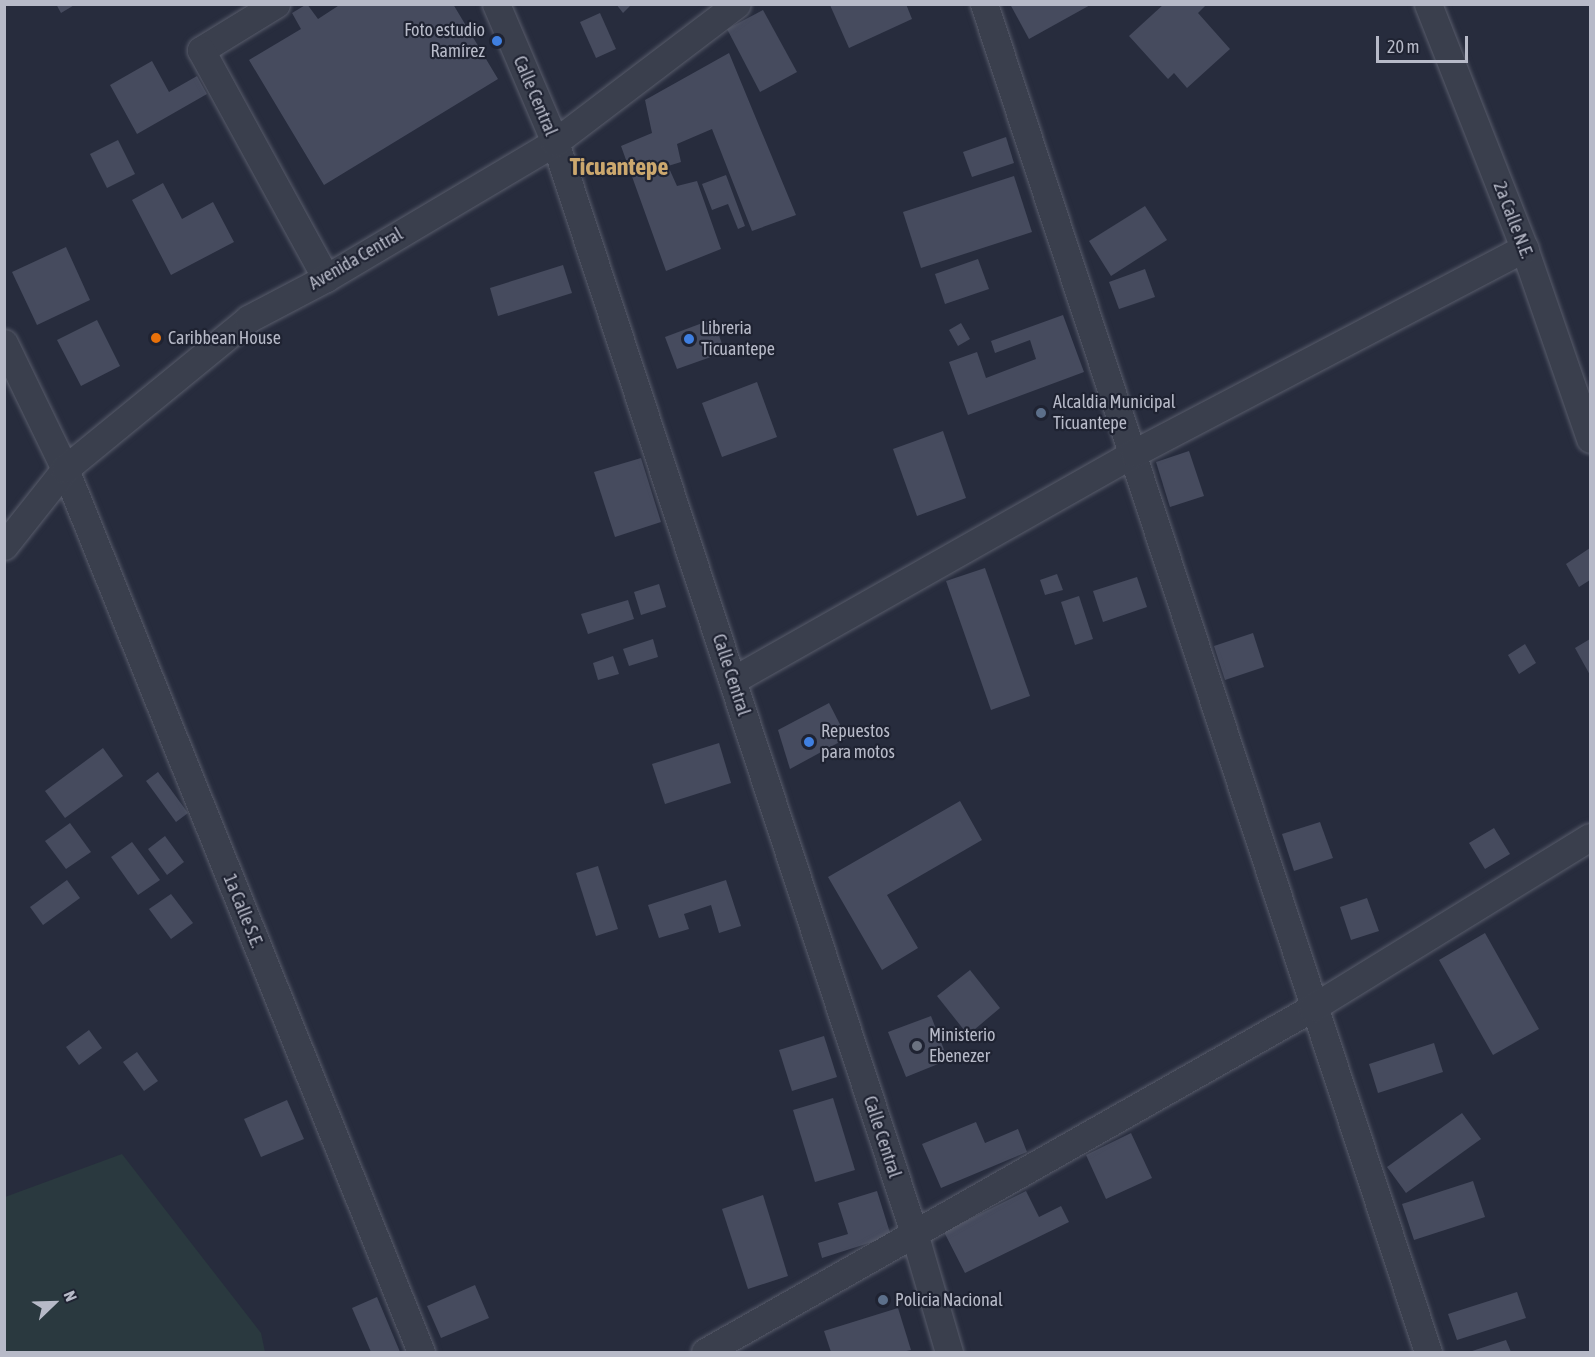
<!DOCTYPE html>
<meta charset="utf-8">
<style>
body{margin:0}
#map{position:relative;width:1595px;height:1357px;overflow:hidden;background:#272c3d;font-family:"Asap Condensed",sans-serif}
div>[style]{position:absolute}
.green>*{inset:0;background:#2a393f}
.building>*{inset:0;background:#464b5e}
.roads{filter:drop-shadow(0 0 2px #585c6b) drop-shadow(0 0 2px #585c6b)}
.street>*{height:27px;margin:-13.5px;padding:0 13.5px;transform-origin:13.5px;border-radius:13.5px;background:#3a3f4d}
.dots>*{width:16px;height:16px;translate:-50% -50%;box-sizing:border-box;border:3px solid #1f2332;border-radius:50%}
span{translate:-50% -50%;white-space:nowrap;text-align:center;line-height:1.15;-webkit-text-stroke:4.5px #1f2332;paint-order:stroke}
.poi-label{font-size:18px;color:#b7bac8}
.right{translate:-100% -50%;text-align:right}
.left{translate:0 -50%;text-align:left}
.street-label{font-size:18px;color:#b7bac8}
.district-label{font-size:24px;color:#cca86e;font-weight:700}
.frame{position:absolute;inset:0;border:6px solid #b7bac8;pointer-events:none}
.north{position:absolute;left:24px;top:1273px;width:60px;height:60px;-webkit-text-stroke:4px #1f2332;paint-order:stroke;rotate:67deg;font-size:16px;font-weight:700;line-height:24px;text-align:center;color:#b7bac8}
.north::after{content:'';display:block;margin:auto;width:21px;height:27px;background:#b7bac8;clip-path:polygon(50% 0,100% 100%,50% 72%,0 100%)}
.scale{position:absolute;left:1376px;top:36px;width:92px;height:27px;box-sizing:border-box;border:3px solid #b7bac8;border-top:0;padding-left:8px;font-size:18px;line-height:21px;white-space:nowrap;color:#b7bac8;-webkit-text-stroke:4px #1f2332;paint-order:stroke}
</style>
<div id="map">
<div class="green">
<i style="clip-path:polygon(122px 1154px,261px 1333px,265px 1352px,5px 1352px,5px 1197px)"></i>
</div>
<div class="building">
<i style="clip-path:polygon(56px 4px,76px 4px,61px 13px)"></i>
<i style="clip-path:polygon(307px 4px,318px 19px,341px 4px,453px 4px,498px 79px,324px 185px,249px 60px,301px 29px,292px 13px)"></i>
<i style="clip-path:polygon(616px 4px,632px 4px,623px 13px)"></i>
<i style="clip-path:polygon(906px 4px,912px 19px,849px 48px,830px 5px)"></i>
<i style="clip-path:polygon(1010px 4px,1092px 4px,1029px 39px)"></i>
<i style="clip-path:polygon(1164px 4px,1207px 4px,1198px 13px,1230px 49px,1187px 88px,1174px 73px,1168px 79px,1129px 36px)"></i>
<i style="clip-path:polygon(763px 10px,797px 72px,760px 92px,727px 29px)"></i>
<i style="clip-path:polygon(600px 13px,616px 49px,596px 58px,580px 22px)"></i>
<i style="clip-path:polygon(729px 53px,796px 215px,752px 231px,712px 129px,677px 144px,681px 162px,668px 166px,677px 186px,697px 181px,721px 249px,666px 271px,621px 146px,652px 133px,645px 100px)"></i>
<i style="clip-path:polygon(152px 61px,169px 92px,197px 76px,207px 94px,137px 134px,110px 85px)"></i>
<i style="clip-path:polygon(1006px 137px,1014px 163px,972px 177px,963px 152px)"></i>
<i style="clip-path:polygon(118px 140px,135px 174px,107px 188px,90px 154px)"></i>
<i style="clip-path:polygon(726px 175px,745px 226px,738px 229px,728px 204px,712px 210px,702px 184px)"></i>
<i style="clip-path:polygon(1014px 176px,1032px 232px,921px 268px,903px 212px)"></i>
<i style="clip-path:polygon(163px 183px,182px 219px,213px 202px,234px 242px,171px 275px,132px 200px)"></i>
<i style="clip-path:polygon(1145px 206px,1167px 240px,1111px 276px,1089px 241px)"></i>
<i style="clip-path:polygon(66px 247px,90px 300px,37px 325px,12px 272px)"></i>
<i style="clip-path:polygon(978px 259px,989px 289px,945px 304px,935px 274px)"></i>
<i style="clip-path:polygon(563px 265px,572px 293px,498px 316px,490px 288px)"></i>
<i style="clip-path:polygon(1145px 269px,1155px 297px,1119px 309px,1109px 282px)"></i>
<i style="clip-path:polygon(1063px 315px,1084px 372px,968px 415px,949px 362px,977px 352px,986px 378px,1036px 359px,1030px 340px,995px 353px,991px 341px)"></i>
<i style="clip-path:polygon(713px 319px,725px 352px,677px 369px,665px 337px)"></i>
<i style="clip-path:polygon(97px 320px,120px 366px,81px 386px,57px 340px)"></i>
<i style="clip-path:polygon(961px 323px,970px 339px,958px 346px,949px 330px)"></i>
<i style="clip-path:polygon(757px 382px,777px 437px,722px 457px,702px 403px)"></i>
<i style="clip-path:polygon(943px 431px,966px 498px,917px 516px,893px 449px)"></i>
<i style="clip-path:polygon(1189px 451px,1204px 496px,1170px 507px,1156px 462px)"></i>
<i style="clip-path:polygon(641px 458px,661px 522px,615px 537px,594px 472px)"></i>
<i style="clip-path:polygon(1590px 548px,1590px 580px,1579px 587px,1566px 564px)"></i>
<i style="clip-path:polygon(985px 568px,1030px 696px,991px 710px,946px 581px)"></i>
<i style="clip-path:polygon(1057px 574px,1063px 590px,1045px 595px,1040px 580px)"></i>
<i style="clip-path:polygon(1137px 577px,1147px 607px,1103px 622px,1093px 591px)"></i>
<i style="clip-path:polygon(659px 584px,666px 607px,641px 615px,634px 592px)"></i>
<i style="clip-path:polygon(1079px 596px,1093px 639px,1075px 645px,1061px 602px)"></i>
<i style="clip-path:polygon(628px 600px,634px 619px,588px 634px,581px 614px)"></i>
<i style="clip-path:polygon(1253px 633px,1264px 667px,1225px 680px,1214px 646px)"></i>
<i style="clip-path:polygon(653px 639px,658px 657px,629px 666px,623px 649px)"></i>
<i style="clip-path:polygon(1590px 639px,1590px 675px,1575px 648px)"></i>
<i style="clip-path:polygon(1525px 644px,1536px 663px,1519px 674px,1508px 655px)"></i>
<i style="clip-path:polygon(613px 656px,619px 674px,598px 680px,593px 663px)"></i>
<i style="clip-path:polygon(829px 703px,847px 738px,790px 769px,778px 730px)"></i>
<i style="clip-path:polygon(719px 743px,731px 783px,665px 804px,652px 764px)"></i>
<i style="clip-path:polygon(103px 748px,123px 776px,65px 818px,45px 791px)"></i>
<i style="clip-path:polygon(158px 772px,188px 813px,176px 822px,146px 781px)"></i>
<i style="clip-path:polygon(960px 801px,982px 840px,887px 895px,918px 948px,882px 970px,828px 877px)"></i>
<i style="clip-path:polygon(1320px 822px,1333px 858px,1294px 871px,1282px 834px)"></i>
<i style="clip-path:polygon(70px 823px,91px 852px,66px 869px,45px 841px)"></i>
<i style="clip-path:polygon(1494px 828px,1510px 854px,1485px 869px,1469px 843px)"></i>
<i style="clip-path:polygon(165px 836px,184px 862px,167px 875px,148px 849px)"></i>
<i style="clip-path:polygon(132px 842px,160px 880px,138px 895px,111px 857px)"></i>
<i style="clip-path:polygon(598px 866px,618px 929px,596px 936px,576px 873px)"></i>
<i style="clip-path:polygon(67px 880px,80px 898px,43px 925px,30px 907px)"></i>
<i style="clip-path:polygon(726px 880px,741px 926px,719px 933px,711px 905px,684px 914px,689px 929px,659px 938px,648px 905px)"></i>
<i style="clip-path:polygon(171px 894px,193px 923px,171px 939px,149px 909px)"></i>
<i style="clip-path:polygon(1367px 898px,1379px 931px,1351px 940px,1340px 907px)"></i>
<i style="clip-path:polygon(1485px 933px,1539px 1029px,1493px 1055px,1439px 960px)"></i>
<i style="clip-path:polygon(970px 970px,1000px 1008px,968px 1035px,937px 996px)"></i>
<i style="clip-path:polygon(931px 1016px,948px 1060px,906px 1077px,888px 1032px)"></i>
<i style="clip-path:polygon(89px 1030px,102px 1048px,79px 1065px,66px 1047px)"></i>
<i style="clip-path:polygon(824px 1036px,837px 1077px,792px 1091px,779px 1050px)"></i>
<i style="clip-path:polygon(1434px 1043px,1443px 1072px,1378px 1093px,1369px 1064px)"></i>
<i style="clip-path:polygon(137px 1052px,158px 1081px,144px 1091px,123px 1062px)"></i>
<i style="clip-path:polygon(833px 1098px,855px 1170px,815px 1182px,793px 1110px)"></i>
<i style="clip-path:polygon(287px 1100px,304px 1139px,261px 1157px,244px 1119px)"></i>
<i style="clip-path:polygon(1462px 1113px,1481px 1139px,1406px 1193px,1387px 1167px)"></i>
<i style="clip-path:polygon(976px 1122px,985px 1143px,1018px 1129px,1027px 1152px,941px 1188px,922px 1144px)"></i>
<i style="clip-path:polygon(1131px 1133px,1152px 1178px,1106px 1199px,1086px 1155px)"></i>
<i style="clip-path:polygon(1473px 1181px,1485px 1217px,1414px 1240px,1402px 1204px)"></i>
<i style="clip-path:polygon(877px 1191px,891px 1236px,822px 1258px,818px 1243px,848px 1234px,838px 1203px)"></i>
<i style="clip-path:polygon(1026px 1191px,1039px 1217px,1061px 1206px,1069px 1222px,965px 1273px,944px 1232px)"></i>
<i style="clip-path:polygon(763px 1195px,788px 1276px,748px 1289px,722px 1209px)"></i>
<i style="clip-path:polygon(475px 1285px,489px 1318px,441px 1338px,427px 1306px)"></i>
<i style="clip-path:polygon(1517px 1292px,1526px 1318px,1457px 1340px,1448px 1314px)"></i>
<i style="clip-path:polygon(377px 1297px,400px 1352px,371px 1352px,352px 1308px)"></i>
<i style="clip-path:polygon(898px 1308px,911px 1350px,902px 1352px,831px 1352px,824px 1331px)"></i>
<i style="clip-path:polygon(1506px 1340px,1511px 1352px,1469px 1352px)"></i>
</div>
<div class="roads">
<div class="street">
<i style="left:276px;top:4px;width:88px;rotate:148.5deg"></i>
<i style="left:201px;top:50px;width:260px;rotate:61.3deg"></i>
<i style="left:496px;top:4px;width:150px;rotate:66.9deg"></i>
<i style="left:555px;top:142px;width:1152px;rotate:71.79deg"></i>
<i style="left:915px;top:1236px;width:121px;rotate:73.7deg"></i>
<i style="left:984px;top:4px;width:1419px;rotate:71.77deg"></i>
<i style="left:1428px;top:4px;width:262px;rotate:68.5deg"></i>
<i style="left:1524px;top:248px;width:202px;rotate:70.9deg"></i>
<i style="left:4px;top:343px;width:140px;rotate:64.2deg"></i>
<i style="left:65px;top:469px;width:952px;rotate:68.04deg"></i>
<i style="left:4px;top:546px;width:98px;rotate:-51.6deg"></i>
<i style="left:65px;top:469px;width:237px;rotate:-39.3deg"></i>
<i style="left:248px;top:319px;width:88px;rotate:-27.7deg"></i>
<i style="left:326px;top:278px;width:266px;rotate:-30.7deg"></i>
<i style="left:555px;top:142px;width:228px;rotate:-37.2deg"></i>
<i style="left:733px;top:680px;width:461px;rotate:-29.5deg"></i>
<i style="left:1134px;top:453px;width:441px;rotate:-27.7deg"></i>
<i style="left:705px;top:1352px;width:698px;rotate:-29.54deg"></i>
<i style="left:1312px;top:1008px;width:326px;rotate:-31.6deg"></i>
</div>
</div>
<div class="dots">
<i style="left:497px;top:41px;background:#3f7fe0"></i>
<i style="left:156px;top:338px;background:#e8710a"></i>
<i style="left:689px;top:339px;background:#3f7fe0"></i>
<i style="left:1041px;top:413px;background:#5c6f8a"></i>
<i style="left:809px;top:742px;background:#3f7fe0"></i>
<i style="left:917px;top:1046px;background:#6b7280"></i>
<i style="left:883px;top:1300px;background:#5c6f8a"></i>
</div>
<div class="poi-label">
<span class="right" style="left:485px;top:41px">Foto estudio<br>Ramírez</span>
<span class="left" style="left:701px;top:339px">Libreria<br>Ticuantepe</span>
<span class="left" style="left:168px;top:338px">Caribbean House</span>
<span class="left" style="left:1053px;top:413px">Alcaldia Municipal<br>Ticuantepe</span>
<span class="left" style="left:821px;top:742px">Repuestos<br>para motos</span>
<span class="left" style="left:929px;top:1046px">Ministerio<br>Ebenezer</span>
<span class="left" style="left:895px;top:1300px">Policia Nacional</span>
</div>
<div class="street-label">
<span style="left:535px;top:96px;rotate:67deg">Calle Central</span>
<span style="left:1513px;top:220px;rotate:69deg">2a Calle N.E.</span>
<span style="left:356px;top:259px;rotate:-30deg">Avenida Central</span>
<span style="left:731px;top:675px;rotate:72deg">Calle Central</span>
<span style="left:243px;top:911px;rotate:68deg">1a Calle S.E.</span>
<span style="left:882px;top:1137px;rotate:72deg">Calle Central</span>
</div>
<div class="district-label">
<span style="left:619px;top:167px">Ticuantepe</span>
</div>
<div class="frame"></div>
<div class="north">N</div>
<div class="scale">20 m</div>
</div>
